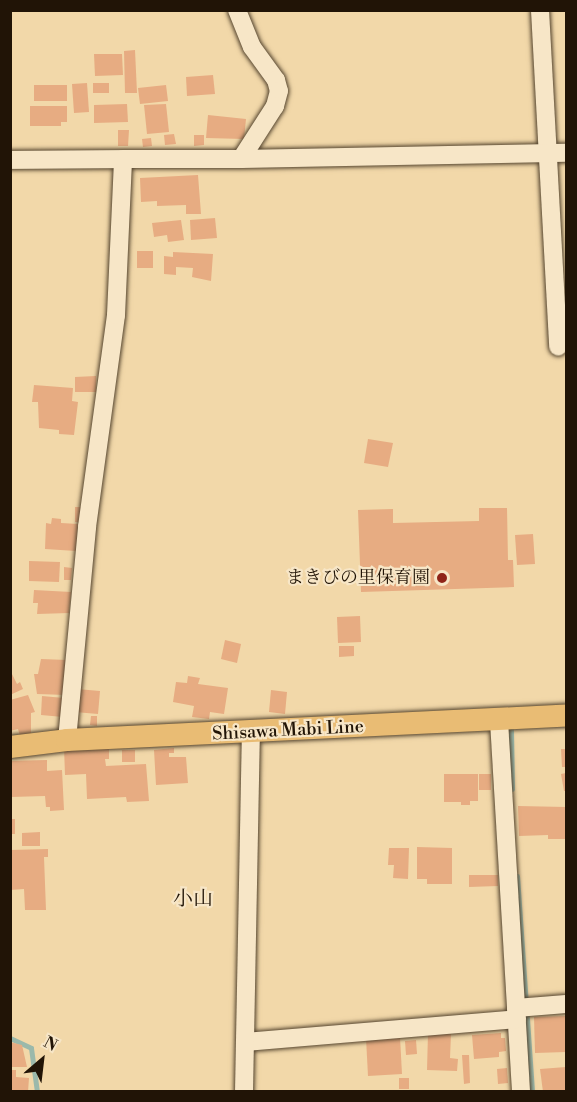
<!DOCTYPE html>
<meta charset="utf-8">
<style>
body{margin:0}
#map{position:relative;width:577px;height:1102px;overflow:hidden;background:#f2d8a9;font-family:"Libre Bodoni","Noto Serif JP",serif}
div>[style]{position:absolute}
.stream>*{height:5px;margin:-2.5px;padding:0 2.5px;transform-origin:2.5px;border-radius:2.5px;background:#9bb9ab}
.building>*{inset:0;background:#e7ac82}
.roads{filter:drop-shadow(0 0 2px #55452f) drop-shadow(0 0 2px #55452f)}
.minor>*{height:18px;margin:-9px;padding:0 9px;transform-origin:9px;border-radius:9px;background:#f7e6c7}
.major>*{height:22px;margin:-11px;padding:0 11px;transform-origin:11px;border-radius:11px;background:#e9bc74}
.dots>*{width:16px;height:16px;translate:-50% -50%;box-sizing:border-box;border:3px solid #f7e6c7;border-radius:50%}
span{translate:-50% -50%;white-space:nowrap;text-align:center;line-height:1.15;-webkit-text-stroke:4.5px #f7e6c7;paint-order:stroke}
.poi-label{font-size:18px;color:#211406}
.right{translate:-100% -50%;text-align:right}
.street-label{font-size:18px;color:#211406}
.neighbourhood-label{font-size:20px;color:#211406}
.frame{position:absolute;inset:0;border:12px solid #211406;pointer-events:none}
.north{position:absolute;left:12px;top:1030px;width:60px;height:60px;-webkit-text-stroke:4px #f7e6c7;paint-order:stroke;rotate:28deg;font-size:16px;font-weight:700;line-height:24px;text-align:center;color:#211406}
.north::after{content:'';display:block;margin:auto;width:21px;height:27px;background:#211406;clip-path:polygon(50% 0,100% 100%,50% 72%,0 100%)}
</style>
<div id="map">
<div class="stream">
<i style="left:511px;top:730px;width:59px;rotate:89deg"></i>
<i style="left:517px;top:876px;width:217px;rotate:86deg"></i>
<i style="left:10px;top:1038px;width:23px;rotate:25deg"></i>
<i style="left:31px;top:1048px;width:44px;rotate:82.2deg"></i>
</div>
<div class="building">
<i style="clip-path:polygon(135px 50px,137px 93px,125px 93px,124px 51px)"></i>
<i style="clip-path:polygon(94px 54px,122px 54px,123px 75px,95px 76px)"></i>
<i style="clip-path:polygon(213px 75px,215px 94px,187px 96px,186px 77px)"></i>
<i style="clip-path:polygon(87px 83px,89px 112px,74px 113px,72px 84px)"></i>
<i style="clip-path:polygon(93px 83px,109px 83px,109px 93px,93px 93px)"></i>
<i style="clip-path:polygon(34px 85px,67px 85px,67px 101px,34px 101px)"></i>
<i style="clip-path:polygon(166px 85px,168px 101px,140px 104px,138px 88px)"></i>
<i style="clip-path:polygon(127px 104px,128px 122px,94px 123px,94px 105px)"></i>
<i style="clip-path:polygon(166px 104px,169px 132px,147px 134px,144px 105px)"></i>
<i style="clip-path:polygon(30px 106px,67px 106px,67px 122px,61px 122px,61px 126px,30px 126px)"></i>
<i style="clip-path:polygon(208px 115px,246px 119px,244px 139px,206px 138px)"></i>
<i style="clip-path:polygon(118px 130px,129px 130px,128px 146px,118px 146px)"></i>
<i style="clip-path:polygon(174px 134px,176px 144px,165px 145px,164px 135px)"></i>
<i style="clip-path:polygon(194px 135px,204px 135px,204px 145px,194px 146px)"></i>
<i style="clip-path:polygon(151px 138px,152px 146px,143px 147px,142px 139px)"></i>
<i style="clip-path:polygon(198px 175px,201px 214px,186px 214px,186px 205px,157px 206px,157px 201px,141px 202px,140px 178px)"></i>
<i style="clip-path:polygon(215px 218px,217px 238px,191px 240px,190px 220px)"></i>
<i style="clip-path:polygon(181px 220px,184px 240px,168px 242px,167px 235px,154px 237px,152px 223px)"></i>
<i style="clip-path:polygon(137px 251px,153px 251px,153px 268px,137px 268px)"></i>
<i style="clip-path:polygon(173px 252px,213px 254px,211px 281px,192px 277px,193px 268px,176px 267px,176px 275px,164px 274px,164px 256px,173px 257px)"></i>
<i style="clip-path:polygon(96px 376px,96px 392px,75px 392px,75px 377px)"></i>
<i style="clip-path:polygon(34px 385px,73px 388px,72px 401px,78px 402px,74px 435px,59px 434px,59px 430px,39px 428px,38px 402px,32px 402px)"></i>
<i style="clip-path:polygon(368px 439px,393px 443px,388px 467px,364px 463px)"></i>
<i style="clip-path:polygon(75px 507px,81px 507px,81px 522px,75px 522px)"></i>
<i style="clip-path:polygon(479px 508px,507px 508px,508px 560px,513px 560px,514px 587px,361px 592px,358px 510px,393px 509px,393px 523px,479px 521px)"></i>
<i style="clip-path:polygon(52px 518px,61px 519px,61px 523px,78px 524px,76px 551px,45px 549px,46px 523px,51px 524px)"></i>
<i style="clip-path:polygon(533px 534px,535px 564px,517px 565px,515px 535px)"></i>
<i style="clip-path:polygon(29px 561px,60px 562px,59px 582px,29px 581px)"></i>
<i style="clip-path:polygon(64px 567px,72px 568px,71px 580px,64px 580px)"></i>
<i style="clip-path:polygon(34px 590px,71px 592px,69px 613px,37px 614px,38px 603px,33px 603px)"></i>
<i style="clip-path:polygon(360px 616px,361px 642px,338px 643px,337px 617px)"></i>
<i style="clip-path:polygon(225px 640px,241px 644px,237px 663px,221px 659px)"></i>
<i style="clip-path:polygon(339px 646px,354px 646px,354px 656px,339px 657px)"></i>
<i style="clip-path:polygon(41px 659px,67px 660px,66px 695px,37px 694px,34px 674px,38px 674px)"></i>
<i style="clip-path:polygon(10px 670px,17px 684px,20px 682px,23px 689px,10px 695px)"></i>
<i style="clip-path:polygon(188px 676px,200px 678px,198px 684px,228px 688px,224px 714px,210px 712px,209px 719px,192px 717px,194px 706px,173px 702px,176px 682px,187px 683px)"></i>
<i style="clip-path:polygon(77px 689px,100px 691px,98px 714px,75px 712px)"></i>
<i style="clip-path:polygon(271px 690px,287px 692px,285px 714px,269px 712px)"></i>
<i style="clip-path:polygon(28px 695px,35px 712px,31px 713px,31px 736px,21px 739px,18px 729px,10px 731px,10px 700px)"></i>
<i style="clip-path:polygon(42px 696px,64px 698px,63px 717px,41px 715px)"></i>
<i style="clip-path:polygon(91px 716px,97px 716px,97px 726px,90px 725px)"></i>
<i style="clip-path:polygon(64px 747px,109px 749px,109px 759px,105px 759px,106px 766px,146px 764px,149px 801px,127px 802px,126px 797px,87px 799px,86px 774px,65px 775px)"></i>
<i style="clip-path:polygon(174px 748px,174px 753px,169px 753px,169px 757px,186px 757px,188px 783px,156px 785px,154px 750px)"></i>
<i style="clip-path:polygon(561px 749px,566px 749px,566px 767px,562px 767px)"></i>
<i style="clip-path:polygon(122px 750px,135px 750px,135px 762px,122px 762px)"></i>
<i style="clip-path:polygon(47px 760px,47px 771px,62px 770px,64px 810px,50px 811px,50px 807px,46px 807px,45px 796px,11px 797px,10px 761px)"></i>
<i style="clip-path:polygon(566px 773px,566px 791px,564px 791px,561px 774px)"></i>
<i style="clip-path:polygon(444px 774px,478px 774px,478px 801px,470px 801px,470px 805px,461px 805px,461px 802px,444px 802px)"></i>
<i style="clip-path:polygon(479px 774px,491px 774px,491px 790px,479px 790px)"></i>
<i style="clip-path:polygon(518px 806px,566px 807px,566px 839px,548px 839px,548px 835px,519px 836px)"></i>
<i style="clip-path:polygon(10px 819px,15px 819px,15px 834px,10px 834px)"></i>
<i style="clip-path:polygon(40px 832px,40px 846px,22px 846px,22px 833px)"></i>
<i style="clip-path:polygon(417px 847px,452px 848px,452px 884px,427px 884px,427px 879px,417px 879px)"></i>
<i style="clip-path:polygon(389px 848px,409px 848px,408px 879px,393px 878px,394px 865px,388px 865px)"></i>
<i style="clip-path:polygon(48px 849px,48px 857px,44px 857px,46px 910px,25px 910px,24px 889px,10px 890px,10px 850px)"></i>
<i style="clip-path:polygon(469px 875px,498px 875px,498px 886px,469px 887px)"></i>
<i style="clip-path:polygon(566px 1016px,566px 1052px,535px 1053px,534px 1017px)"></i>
<i style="clip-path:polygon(428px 1033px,451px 1034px,450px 1058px,458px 1059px,457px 1071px,427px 1070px)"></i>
<i style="clip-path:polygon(501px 1033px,501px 1038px,505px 1038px,506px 1051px,499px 1052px,499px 1057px,474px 1059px,472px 1035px)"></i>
<i style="clip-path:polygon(400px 1037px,402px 1074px,368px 1076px,366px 1038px)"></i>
<i style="clip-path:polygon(416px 1040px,417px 1054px,406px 1055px,405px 1041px)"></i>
<i style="clip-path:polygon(10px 1042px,22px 1045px,27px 1067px,10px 1067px)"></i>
<i style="clip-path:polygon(462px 1055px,469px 1055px,470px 1083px,464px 1084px)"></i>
<i style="clip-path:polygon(566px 1067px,566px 1092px,543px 1092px,540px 1069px)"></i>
<i style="clip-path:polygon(507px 1068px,508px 1083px,498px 1084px,497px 1069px)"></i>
<i style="clip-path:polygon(10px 1070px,16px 1070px,16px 1077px,29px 1078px,28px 1092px,10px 1092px)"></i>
<i style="clip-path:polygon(399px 1078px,409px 1078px,409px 1089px,399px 1089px)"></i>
</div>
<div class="roads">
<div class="minor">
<i style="left:237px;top:10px;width:40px;rotate:68deg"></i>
<i style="left:252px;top:47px;width:41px;rotate:54deg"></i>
<i style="left:276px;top:80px;width:11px;rotate:75deg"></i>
<i style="left:279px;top:91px;width:16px;rotate:105deg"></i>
<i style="left:275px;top:106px;width:63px;rotate:122.7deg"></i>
<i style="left:540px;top:10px;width:337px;rotate:86.9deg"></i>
<i style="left:10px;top:160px;width:113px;rotate:-0.5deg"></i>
<i style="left:499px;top:721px;width:372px;rotate:86.6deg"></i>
<i style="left:67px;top:740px;width:214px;rotate:-84.6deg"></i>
<i style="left:87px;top:527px;width:214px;rotate:-82.2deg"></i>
<i style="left:116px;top:315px;width:156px;rotate:-87.4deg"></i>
<i style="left:123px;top:159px;width:118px"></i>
<i style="left:241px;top:159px;width:325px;rotate:-1.1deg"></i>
<i style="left:516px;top:1008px;width:50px;rotate:-4.6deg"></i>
<i style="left:245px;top:1042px;width:273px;rotate:-4.8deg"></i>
<i style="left:244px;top:1092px;width:359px;rotate:-88.9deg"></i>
</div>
<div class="major">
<i style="left:10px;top:747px;width:57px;rotate:-7deg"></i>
<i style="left:67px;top:740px;width:500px;rotate:-2.8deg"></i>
</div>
</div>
<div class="dots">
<i style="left:442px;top:578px;background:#8f2418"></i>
</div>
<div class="poi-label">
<span class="right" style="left:430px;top:578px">まきびの里保育園</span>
</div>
<div class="street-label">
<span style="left:288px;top:731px;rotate:-3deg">Shisawa Mabi Line</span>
</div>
<div class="neighbourhood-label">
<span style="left:193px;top:899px">小山</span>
</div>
<div class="frame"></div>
<div class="north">N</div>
</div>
